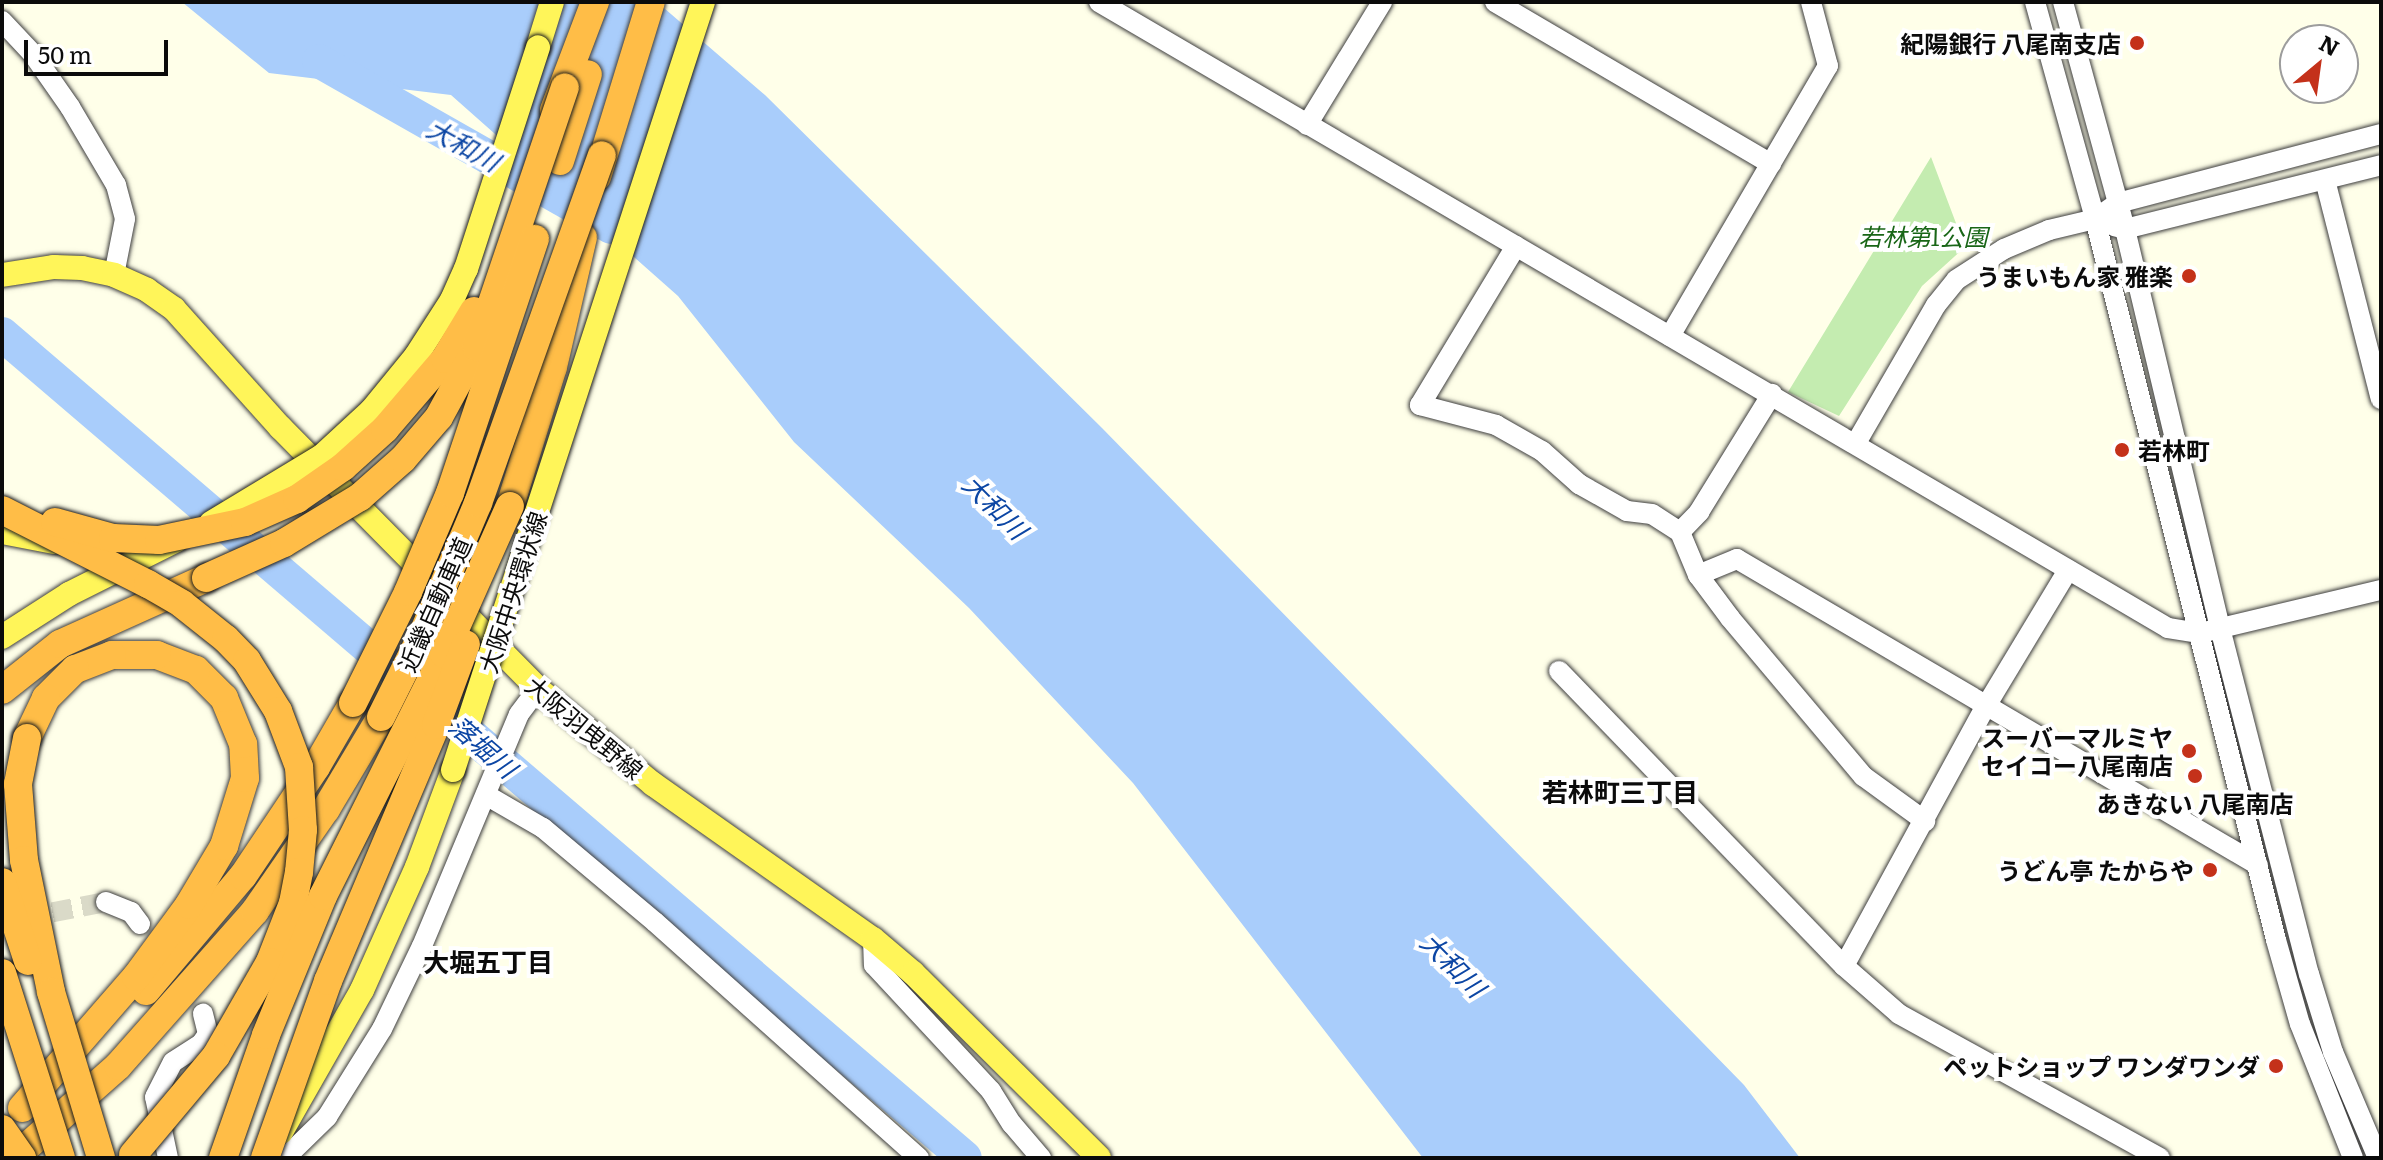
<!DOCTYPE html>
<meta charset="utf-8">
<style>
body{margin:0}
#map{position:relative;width:2383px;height:1160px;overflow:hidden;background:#ffffe9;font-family:Literata,"Noto Sans JP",serif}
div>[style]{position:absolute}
.green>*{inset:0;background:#c4ecb0}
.water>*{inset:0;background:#a9cdfb}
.river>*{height:34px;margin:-17px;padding:0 17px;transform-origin:17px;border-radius:17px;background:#a9cdfb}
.minor-tunnel>*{height:20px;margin-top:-10px;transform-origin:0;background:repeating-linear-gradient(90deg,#dadac8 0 20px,transparent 0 30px)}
.roads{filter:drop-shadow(0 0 2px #3e3e3e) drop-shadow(0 0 2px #3e3e3e)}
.minor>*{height:20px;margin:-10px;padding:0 10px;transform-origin:10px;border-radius:10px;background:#fff}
.major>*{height:24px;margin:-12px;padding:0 12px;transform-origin:12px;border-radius:12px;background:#fff559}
.highway>*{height:28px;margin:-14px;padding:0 14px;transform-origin:14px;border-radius:14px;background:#ffbd47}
.bridges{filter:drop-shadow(0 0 2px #1c1c1c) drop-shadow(0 0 2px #1c1c1c)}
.major-bridge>*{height:24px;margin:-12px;padding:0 12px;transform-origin:12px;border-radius:12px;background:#fff559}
.highway-bridge>*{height:28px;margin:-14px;padding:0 14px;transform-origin:14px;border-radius:14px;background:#ffbd47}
.dots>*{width:22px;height:22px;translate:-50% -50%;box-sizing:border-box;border:4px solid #fff;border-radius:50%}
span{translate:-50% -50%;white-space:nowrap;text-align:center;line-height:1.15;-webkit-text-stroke:8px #fff;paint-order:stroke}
.poi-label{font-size:24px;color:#0b0b0b;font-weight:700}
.right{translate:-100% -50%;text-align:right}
.left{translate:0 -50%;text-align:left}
.park-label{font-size:24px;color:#196617;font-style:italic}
.street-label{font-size:24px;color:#0b0b0b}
.water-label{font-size:26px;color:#0c46a4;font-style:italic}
.neighbourhood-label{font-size:26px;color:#0b0b0b;font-weight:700}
.frame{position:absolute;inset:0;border:4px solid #0b0b0b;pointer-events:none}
.north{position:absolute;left:2279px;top:24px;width:80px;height:80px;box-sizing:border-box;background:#fff;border:2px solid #9d9d9d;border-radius:50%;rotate:29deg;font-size:22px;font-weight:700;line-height:32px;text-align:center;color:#0b0b0b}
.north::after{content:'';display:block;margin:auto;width:28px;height:36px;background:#c4311a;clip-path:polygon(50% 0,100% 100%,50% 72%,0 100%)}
.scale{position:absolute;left:24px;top:40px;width:144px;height:36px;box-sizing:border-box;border:4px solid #0b0b0b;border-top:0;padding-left:10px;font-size:24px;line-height:28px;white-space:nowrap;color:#0b0b0b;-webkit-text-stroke:6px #fff;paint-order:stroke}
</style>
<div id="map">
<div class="green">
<i style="clip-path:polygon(1931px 157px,1965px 247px,1922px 286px,1839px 416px,1788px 392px)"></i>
</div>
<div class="water">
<i style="clip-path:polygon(182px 2px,657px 2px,765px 95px,1102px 428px,1744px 1085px,1800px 1158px,1423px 1158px,1133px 783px,969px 608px,794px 442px,678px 296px,451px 95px,269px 73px)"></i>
</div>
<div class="river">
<i style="left:319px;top:61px;width:336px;rotate:29.6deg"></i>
<i style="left:2px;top:334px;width:1267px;rotate:40.55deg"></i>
</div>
<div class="minor-tunnel">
<i style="left:23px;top:918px;width:85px;rotate:-10.9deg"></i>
</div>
<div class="roads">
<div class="minor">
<i style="left:1099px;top:2px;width:1239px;rotate:30.35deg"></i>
<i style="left:2168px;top:628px;width:32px;rotate:9deg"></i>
<i style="left:2200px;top:633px;width:186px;rotate:-13.4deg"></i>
<i style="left:1495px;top:2px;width:320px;rotate:30.4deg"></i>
<i style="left:2035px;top:2px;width:225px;rotate:74.5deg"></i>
<i style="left:2095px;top:219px;width:743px;rotate:75.91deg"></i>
<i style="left:2276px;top:940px;width:87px;rotate:74.1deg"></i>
<i style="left:2300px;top:1024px;width:144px;rotate:68.4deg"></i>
<i style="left:2063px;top:2px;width:235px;rotate:74.7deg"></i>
<i style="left:2125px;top:229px;width:410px;rotate:76.6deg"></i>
<i style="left:2220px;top:628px;width:357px;rotate:75.6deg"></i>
<i style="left:2309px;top:974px;width:82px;rotate:72.9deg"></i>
<i style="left:2333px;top:1052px;width:115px;rotate:67deg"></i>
<i style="left:2px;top:21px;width:45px;rotate:46.8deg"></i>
<i style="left:33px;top:54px;width:65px;rotate:55.1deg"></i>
<i style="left:70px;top:107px;width:91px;rotate:59.5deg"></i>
<i style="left:116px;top:185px;width:35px;rotate:75deg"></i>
<i style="left:125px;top:219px;width:57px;rotate:101.1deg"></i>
<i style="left:1307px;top:125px;width:144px;rotate:-58.6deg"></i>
<i style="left:2325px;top:180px;width:226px;rotate:75.7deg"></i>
<i style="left:2114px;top:226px;width:11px;rotate:15deg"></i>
<i style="left:2125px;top:229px;width:264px;rotate:-14deg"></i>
<i style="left:1516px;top:246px;width:186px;rotate:121.1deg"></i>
<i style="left:1420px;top:405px;width:79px;rotate:14.7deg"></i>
<i style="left:1496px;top:425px;width:53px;rotate:29.5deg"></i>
<i style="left:1542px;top:451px;width:50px;rotate:41.7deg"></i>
<i style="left:1579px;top:484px;width:55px;rotate:29.4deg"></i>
<i style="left:1627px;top:511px;width:25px;rotate:7deg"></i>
<i style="left:1652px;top:514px;width:33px;rotate:33deg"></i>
<i style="left:1680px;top:532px;width:28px;rotate:-46deg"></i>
<i style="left:1699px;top:512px;width:139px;rotate:-58.3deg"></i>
<i style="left:1670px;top:336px;width:313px;rotate:-59.7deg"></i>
<i style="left:1828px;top:66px;width:66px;rotate:-104.9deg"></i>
<i style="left:1856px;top:443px;width:160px;rotate:-59.9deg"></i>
<i style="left:1936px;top:305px;width:32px;rotate:-51deg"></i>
<i style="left:1956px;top:280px;width:57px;rotate:-32.9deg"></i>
<i style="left:2004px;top:249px;width:49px;rotate:-22.9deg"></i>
<i style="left:2049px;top:230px;width:47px;rotate:-13.4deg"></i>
<i style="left:2095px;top:219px;width:28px;rotate:-35deg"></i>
<i style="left:2118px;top:203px;width:272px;rotate:-14.7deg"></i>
<i style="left:1680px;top:532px;width:47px;rotate:67.3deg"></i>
<i style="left:1698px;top:575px;width:54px;rotate:53.3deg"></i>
<i style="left:1730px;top:618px;width:207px;rotate:49.9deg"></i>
<i style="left:1863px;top:776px;width:77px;rotate:36deg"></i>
<i style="left:1698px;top:575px;width:42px;rotate:-22.3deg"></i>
<i style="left:1737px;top:559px;width:604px;rotate:30.43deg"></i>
<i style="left:1559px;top:671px;width:410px;rotate:46deg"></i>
<i style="left:1844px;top:966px;width:73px;rotate:41.1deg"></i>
<i style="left:1899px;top:1014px;width:298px;rotate:28.9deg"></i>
<i style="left:486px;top:795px;width:66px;rotate:30.1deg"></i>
<i style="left:543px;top:828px;width:146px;rotate:40deg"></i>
<i style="left:655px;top:922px;width:354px;rotate:41.8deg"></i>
<i style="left:106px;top:902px;width:27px;rotate:22deg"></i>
<i style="left:131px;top:912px;width:15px;rotate:53deg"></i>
<i style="left:873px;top:939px;width:26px;rotate:88deg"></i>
<i style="left:874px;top:965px;width:172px;rotate:47.1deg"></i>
<i style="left:991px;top:1091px;width:39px;rotate:58deg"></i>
<i style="left:1012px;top:1124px;width:45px;rotate:49.5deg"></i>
<i style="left:1844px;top:966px;width:296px;rotate:-61.4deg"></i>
<i style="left:1986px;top:706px;width:159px;rotate:-58.9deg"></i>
<i style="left:168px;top:1158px;width:62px;rotate:-102deg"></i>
<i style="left:155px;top:1097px;width:39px;rotate:-63deg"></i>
<i style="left:173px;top:1062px;width:33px;rotate:-33deg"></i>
<i style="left:201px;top:1044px;width:12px;rotate:-55deg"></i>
<i style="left:208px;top:1034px;width:21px;rotate:-104deg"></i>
<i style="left:285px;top:1158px;width:59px;rotate:-44.3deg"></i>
<i style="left:327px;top:1117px;width:104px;rotate:-58deg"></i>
<i style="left:382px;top:1029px;width:92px;rotate:-64.3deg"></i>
<i style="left:422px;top:946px;width:251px;rotate:-67.3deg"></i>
<i style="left:519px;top:714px;width:31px;rotate:-53deg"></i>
</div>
<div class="major">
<i style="left:538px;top:47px;width:47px;rotate:-72.7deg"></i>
<i style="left:2px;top:275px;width:53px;rotate:-8.7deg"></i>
<i style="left:54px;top:267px;width:28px;rotate:2deg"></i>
<i style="left:82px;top:268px;width:33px;rotate:12deg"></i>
<i style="left:114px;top:275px;width:36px;rotate:24deg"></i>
<i style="left:147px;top:290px;width:33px;rotate:35deg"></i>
<i style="left:174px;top:309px;width:159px;rotate:48.1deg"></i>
<i style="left:280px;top:427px;width:368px;rotate:45.4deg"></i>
<i style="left:538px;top:689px;width:149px;rotate:39.6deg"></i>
<i style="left:653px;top:784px;width:269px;rotate:35.2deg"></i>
<i style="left:873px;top:939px;width:52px;rotate:40.4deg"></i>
<i style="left:913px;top:973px;width:262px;rotate:44.8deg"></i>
<i style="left:2px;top:532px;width:53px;rotate:10.9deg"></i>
<i style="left:2px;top:637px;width:80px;rotate:-32.7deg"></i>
<i style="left:69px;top:594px;width:121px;rotate:-26.6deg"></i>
<i style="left:281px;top:1132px;width:163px;rotate:-60.3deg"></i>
<i style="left:362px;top:990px;width:135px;rotate:-65.9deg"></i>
<i style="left:417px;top:867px;width:103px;rotate:-69.6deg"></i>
</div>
<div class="highway">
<i style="left:554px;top:110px;width:116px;rotate:-69.2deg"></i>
<i style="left:560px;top:161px;width:91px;rotate:-72.2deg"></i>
<i style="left:597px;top:177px;width:183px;rotate:-72.9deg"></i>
<i style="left:510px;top:506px;width:145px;rotate:-72.8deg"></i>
<i style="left:553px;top:367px;width:133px;rotate:-77deg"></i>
<i style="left:2px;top:690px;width:74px;rotate:-38.4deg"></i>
<i style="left:60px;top:644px;width:160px;rotate:-24.3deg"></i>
<i style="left:146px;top:991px;width:150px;rotate:-49.9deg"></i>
<i style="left:243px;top:876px;width:131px;rotate:-56.2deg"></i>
<i style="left:316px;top:767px;width:74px;rotate:-60deg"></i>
<i style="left:22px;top:1108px;width:174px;rotate:-49deg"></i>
<i style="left:136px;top:977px;width:89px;rotate:-53.6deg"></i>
<i style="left:189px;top:905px;width:69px;rotate:-59.3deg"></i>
<i style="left:224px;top:846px;width:71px;rotate:-72.8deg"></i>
<i style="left:245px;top:778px;width:34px;rotate:-93deg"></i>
<i style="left:243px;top:744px;width:50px;rotate:-112.4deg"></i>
<i style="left:224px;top:698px;width:40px;rotate:-135deg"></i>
<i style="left:196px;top:670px;width:42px;rotate:-159deg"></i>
<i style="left:157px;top:655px;width:45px;rotate:180deg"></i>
<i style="left:112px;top:655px;width:40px;rotate:159deg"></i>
<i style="left:75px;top:669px;width:41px;rotate:135deg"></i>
<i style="left:46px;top:698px;width:44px;rotate:115.4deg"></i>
<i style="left:14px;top:1158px;width:139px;rotate:-41.5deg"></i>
<i style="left:118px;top:1066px;width:207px;rotate:-48.5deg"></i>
<i style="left:255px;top:911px;width:124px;rotate:-55.2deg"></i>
<i style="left:326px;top:809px;width:107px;rotate:-59.1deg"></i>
</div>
</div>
<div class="bridges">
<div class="major-bridge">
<i style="left:211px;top:523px;width:130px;rotate:-31.1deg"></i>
<i style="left:322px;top:456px;width:67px;rotate:-42.6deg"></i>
<i style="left:371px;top:411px;width:71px;rotate:-50.7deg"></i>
<i style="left:416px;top:356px;width:67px;rotate:-57.3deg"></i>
<i style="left:452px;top:300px;width:34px;rotate:-66deg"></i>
<i style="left:466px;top:269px;width:233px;rotate:-72deg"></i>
<i style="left:453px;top:770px;width:808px;rotate:-71.97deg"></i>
</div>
<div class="highway-bridge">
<i style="left:2px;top:510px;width:164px;rotate:26.9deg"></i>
<i style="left:148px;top:584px;width:39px;rotate:30deg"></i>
<i style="left:182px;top:604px;width:56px;rotate:38.5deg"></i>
<i style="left:226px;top:639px;width:30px;rotate:46deg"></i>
<i style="left:247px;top:661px;width:59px;rotate:58.2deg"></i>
<i style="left:278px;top:711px;width:60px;rotate:69.4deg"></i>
<i style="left:299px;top:767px;width:63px;rotate:86.4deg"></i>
<i style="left:303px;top:830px;width:42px;rotate:95.4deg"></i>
<i style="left:299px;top:872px;width:32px;rotate:101deg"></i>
<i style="left:293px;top:903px;width:63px;rotate:111.3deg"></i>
<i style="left:270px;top:962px;width:108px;rotate:119.9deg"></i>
<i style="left:216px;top:1056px;width:129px;rotate:130deg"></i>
<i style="left:55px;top:522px;width:60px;rotate:15.4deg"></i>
<i style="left:113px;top:538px;width:46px;rotate:2.5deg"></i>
<i style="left:159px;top:540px;width:88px;rotate:-11.8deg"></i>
<i style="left:245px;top:522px;width:57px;rotate:-23.9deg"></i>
<i style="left:297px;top:499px;width:56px;rotate:-34.8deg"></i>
<i style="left:343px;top:467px;width:57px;rotate:-42.1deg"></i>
<i style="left:385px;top:429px;width:92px;rotate:-49.4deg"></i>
<i style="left:445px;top:359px;width:56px;rotate:-58.9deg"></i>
<i style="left:206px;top:578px;width:85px;rotate:-24.2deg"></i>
<i style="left:284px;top:543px;width:89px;rotate:-31.2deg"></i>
<i style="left:360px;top:497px;width:57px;rotate:-41.5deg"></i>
<i style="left:403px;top:459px;width:55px;rotate:-49.4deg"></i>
<i style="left:439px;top:417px;width:80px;rotate:-61.5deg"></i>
<i style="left:477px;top:347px;width:274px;rotate:-71.3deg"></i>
<i style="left:353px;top:703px;width:124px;rotate:-63.6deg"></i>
<i style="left:408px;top:592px;width:108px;rotate:-67deg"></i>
<i style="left:450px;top:493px;width:268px;rotate:-71.5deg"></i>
<i style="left:381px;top:717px;width:96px;rotate:-63.4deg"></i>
<i style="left:424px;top:631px;width:139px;rotate:-67.1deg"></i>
<i style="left:478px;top:503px;width:369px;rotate:-70.4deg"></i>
<i style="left:27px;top:738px;width:47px;rotate:101.1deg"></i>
<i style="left:18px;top:784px;width:76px;rotate:85.5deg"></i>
<i style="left:24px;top:860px;width:135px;rotate:78.4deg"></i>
<i style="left:51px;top:992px;width:173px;rotate:73.2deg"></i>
<i style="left:2px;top:882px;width:83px;rotate:71.8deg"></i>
<i style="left:2px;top:973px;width:194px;rotate:72.3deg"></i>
<i style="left:2px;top:1129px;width:35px;rotate:55deg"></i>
<i style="left:223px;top:1158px;width:130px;rotate:-70.7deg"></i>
<i style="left:266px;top:1035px;width:150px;rotate:-67.7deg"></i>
<i style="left:323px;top:896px;width:271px;rotate:-63.4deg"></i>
<i style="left:444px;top:654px;width:162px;rotate:-66deg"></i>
<i style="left:265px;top:1158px;width:188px;rotate:-70.4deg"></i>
<i style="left:328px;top:981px;width:278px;rotate:-67.1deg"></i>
<i style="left:436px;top:725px;width:86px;rotate:-69.7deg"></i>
</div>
</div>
<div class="dots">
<i style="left:2137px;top:43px;background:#c4311a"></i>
<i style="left:2189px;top:276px;background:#c4311a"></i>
<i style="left:2122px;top:450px;background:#c4311a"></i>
<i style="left:2189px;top:751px;background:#c4311a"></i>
<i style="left:2195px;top:776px;background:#c4311a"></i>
<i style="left:2210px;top:870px;background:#c4311a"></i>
<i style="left:2276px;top:1066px;background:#c4311a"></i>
</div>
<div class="poi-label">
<span class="right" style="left:2121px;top:43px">紀陽銀行 八尾南支店</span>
<span class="right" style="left:2173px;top:276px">うまいもん家 雅楽</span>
<span class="left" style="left:2138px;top:450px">若林町</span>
<span class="right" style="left:2173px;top:751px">スーバーマルミヤ<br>セイコー八尾南店</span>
<span style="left:2195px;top:803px">あきない 八尾南店</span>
<span class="right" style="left:2194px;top:870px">うどん亭 たからや</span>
<span class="right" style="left:2260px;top:1066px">ペットショップ ワンダワンダ</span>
</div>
<div class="park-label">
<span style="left:1923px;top:236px">若林第1公園</span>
</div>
<div class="street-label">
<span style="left:512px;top:592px;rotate:-72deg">大阪中央環状線</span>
<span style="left:434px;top:604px;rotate:-66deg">近畿自動車道</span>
<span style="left:585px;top:727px;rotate:40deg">大阪羽曳野線</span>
</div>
<div class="water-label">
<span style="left:464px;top:144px;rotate:29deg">大和川</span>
<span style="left:996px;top:506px;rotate:45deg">大和川</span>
<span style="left:484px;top:746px;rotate:41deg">落堀川</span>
<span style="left:1454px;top:964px;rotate:45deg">大和川</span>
</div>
<div class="neighbourhood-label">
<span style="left:1620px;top:791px">若林町三丁目</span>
<span style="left:488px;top:961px">大堀五丁目</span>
</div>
<div class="frame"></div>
<div class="north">N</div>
<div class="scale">50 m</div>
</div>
